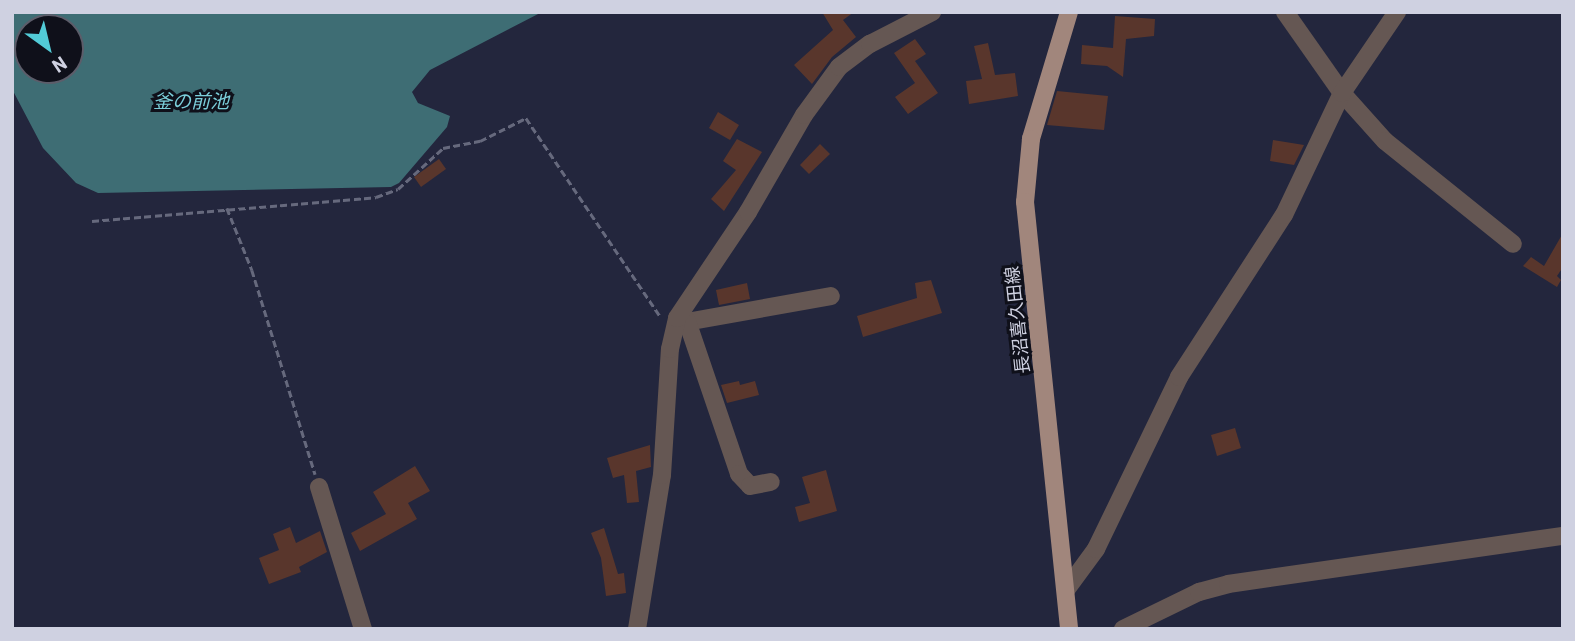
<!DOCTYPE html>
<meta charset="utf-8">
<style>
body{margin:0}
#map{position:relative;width:1575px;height:641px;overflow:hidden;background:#23263d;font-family:Barlow,"Noto Sans JP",sans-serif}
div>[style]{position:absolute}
.water>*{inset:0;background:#3e6d74}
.building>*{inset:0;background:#59362c}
.path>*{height:2.5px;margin-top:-1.25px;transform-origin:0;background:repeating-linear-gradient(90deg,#66697d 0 7px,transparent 0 10.5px)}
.street>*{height:18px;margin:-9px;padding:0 9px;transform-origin:9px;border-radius:9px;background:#655753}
.primary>*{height:18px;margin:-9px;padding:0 9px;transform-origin:9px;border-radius:9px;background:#a1867c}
span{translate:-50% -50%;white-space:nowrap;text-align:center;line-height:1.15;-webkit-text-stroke:6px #0f101a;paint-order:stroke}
.street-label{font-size:18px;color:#cfd1e1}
.water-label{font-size:19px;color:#7bceda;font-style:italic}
.frame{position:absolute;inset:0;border:14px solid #cfd1e1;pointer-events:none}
.north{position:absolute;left:14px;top:14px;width:70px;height:70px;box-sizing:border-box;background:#0f101a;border:2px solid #5c5d6a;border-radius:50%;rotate:146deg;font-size:19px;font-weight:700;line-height:28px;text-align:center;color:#cfd1e1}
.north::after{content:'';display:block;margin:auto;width:24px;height:32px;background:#52cbd7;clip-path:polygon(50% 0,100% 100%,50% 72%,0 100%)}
</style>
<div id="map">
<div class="water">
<i style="clip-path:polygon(evenodd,12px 12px,542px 12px,430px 70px,412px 92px,418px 103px,450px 116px,447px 127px,399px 183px,391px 187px,98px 193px,76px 183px,43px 148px,12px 89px,12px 12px,28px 28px,70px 28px,70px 70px,28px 70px,28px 28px)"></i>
</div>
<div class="building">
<i style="clip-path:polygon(822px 12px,854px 12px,843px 20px,856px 37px,832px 57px,812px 84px,794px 65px,833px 30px)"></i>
<i style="clip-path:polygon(1115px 16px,1155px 19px,1154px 36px,1126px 39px,1123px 77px,1107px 66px,1081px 64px,1082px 45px,1113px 48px)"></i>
<i style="clip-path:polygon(915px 39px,926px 54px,915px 61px,938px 93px,908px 114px,895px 97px,915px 83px,894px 53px)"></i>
<i style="clip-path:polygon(988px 43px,995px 75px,1015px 73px,1018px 96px,969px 104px,966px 81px,982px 79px,974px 46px)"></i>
<i style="clip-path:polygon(1057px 91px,1108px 96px,1104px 130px,1047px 125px)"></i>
<i style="clip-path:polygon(718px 112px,739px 125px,730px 140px,709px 128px)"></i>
<i style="clip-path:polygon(737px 139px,762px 152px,724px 211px,711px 199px,736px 170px,723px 161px)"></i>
<i style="clip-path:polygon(1273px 140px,1304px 145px,1294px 165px,1270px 161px)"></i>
<i style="clip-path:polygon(820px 144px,830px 154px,809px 174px,800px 165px)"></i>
<i style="clip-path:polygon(439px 159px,446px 169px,421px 187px,414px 177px)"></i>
<i style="clip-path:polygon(1563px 233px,1563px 267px,1557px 276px,1561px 280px,1557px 287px,1523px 266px,1531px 257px,1544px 266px)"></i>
<i style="clip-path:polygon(931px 280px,942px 313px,863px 337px,857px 316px,917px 298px,915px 283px)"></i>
<i style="clip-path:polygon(747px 283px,750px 299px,719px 305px,716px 290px)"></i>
<i style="clip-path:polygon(739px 381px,740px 385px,755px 381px,759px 395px,727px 403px,721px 385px)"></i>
<i style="clip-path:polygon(1235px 428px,1241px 448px,1217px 456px,1211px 435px)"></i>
<i style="clip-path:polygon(650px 445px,651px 467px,636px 471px,639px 502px,627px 503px,624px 475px,613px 478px,607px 458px)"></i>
<i style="clip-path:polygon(415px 466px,430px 491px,408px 503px,417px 519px,360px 551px,351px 533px,386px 514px,373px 492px)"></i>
<i style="clip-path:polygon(826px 470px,837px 511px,799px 522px,795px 507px,810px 503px,802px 477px)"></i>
<i style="clip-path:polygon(290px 527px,296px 543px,320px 531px,327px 552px,299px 567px,301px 572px,269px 584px,259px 558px,279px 550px,273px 534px)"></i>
<i style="clip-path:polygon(604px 528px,618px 574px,624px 573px,626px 593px,606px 596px,601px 558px,591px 533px)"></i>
</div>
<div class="path">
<i style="left:227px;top:208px;width:67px;rotate:68deg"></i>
<i style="left:252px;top:270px;width:214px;rotate:72.8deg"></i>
<i style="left:92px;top:221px;width:285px;rotate:-4.8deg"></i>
<i style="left:376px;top:197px;width:23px;rotate:-20deg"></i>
<i style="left:398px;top:189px;width:61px;rotate:-42.3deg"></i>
<i style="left:443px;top:148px;width:38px;rotate:-11deg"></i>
<i style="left:480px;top:141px;width:51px;rotate:-26.6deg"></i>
<i style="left:526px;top:118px;width:239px;rotate:55.9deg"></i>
</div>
<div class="street">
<i style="left:1285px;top:12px;width:99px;rotate:54.9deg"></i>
<i style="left:1342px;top:93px;width:64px;rotate:48.1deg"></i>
<i style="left:1385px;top:141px;width:164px;rotate:38.8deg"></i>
<i style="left:677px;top:319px;width:15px;rotate:8deg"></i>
<i style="left:692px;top:321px;width:141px;rotate:-10.2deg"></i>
<i style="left:687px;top:321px;width:162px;rotate:71.2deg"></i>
<i style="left:739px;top:474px;width:16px;rotate:47deg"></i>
<i style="left:750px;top:486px;width:21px;rotate:-11deg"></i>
<i style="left:319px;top:487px;width:149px;rotate:72.8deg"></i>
<i style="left:1066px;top:590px;width:51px;rotate:-53.8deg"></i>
<i style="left:1096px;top:549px;width:191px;rotate:-64.2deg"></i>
<i style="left:1179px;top:377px;width:193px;rotate:-57.1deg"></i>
<i style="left:1284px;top:215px;width:135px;rotate:-64.6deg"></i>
<i style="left:1342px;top:93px;width:98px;rotate:-55.8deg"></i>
<i style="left:637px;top:629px;width:156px;rotate:-80.8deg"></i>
<i style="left:662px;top:475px;width:126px;rotate:-86.4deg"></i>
<i style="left:670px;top:349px;width:32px;rotate:-77deg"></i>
<i style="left:677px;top:318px;width:128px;rotate:-56.2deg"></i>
<i style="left:748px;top:212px;width:112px;rotate:-60deg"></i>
<i style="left:804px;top:115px;width:59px;rotate:-53.9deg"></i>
<i style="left:839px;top:67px;width:39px;rotate:-37deg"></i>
<i style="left:870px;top:44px;width:70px;rotate:-27.3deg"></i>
<i style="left:1123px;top:629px;width:85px;rotate:-26deg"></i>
<i style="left:1199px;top:592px;width:30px;rotate:-15deg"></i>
<i style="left:1228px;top:584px;width:338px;rotate:-8.2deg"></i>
</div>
<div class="primary">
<i style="left:1069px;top:12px;width:133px;rotate:106.7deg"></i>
<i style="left:1031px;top:139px;width:63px;rotate:95.4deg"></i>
<i style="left:1025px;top:202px;width:429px;rotate:84.1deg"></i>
</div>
<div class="street-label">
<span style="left:1017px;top:320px;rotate:-96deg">長沼喜久田線</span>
</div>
<div class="water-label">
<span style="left:191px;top:101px">釜の前池</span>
</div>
<div class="frame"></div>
<div class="north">N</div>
</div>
